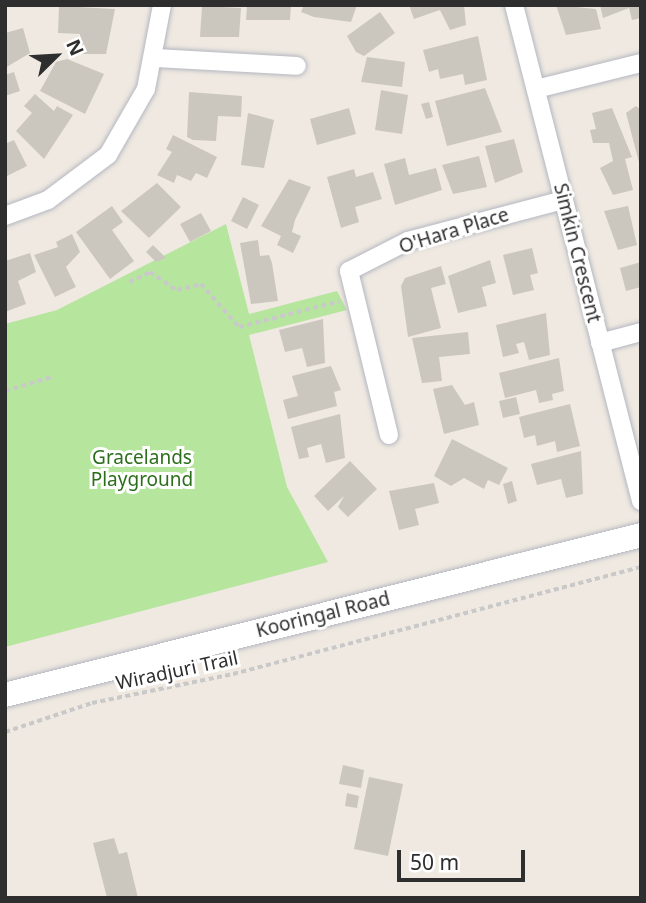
<!DOCTYPE html>
<style>
body{margin:0}
#map{position:relative;width:646px;height:903px;overflow:hidden;background:#efe9e1;font-family:"Noto Sans",sans-serif}
div>[style]{position:absolute}
[style*='--x']{left:calc(var(--x)*1px);top:calc(var(--y)*1px);width:calc(var(--w)*1px);rotate:calc(var(--a)*1deg)}
.green>*{inset:0;background:#b6e59e}
.building>*{inset:0;background:#cbc7bf}
.path>*{height:3.5px;margin-top:-1.75px;transform-origin:0;background:repeating-linear-gradient(90deg,#c9c9c9 0 5px,transparent 0 8.5px)}
.roads{filter:drop-shadow(0 0 2px #b4b7c1) drop-shadow(0 0 2px #b4b7c1)}
.street>*{height:18px;margin:-9px;padding:0 9px;transform-origin:9px;border-radius:9px;background:#fff}
.secondary>*{height:24px;margin:-12px;padding:0 12px;transform-origin:12px;border-radius:12px;background:#fff}
span{translate:-50% -50%;white-space:nowrap;text-align:center;line-height:1.15;-webkit-text-stroke:6px #fff;paint-order:stroke}
.street-label{font-size:19px;color:#2e2e2e}
.park-label{font-size:19px;color:#2c6e1b}
.frame{position:absolute;inset:0;border:7px solid #2e2e2e;pointer-events:none}
.north{position:absolute;left:21px;top:21px;width:70px;height:70px;-webkit-text-stroke:5px #fff;paint-order:stroke;rotate:66deg;font-size:19px;font-weight:700;line-height:28px;text-align:center;color:#2e2e2e}
.north::after{content:'';display:block;margin:auto;width:24px;height:32px;background:#2e2e2e;clip-path:polygon(50% 0,100% 100%,50% 72%,0 100%)}
.scale{position:absolute;left:397px;top:850px;width:128px;height:32px;box-sizing:border-box;border:4px solid #2e2e2e;border-top:0;padding-left:9px;font-size:21px;line-height:24px;white-space:nowrap;color:#2e2e2e;-webkit-text-stroke:5px #fff;paint-order:stroke}
</style>
<div id="map">
<div class="green">
<i style="clip-path:polygon(226px 224px,249px 314px,337px 291px,347px 310px,249px 335px,287px 487px,328px 562px,5px 647px,5px 324px,57px 310px)"></i>
</div>
<div class="building">
<i style="clip-path:polygon(247px 5px,291px 5px,290px 20px,246px 20px)"></i>
<i style="clip-path:polygon(304px 5px,357px 5px,351px 22px,314px 17px,301px 12px)"></i>
<i style="clip-path:polygon(409px 5px,464px 5px,466px 25px,450px 30px,440px 10px,414px 19px)"></i>
<i style="clip-path:polygon(556px 5px,596px 9px,601px 29px,566px 35px)"></i>
<i style="clip-path:polygon(600px 5px,641px 5px,641px 18px,632px 20px,629px 8px,603px 18px)"></i>
<i style="clip-path:polygon(59px 6px,115px 9px,106px 54px,79px 54px,80px 34px,58px 33px)"></i>
<i style="clip-path:polygon(202px 6px,241px 8px,239px 37px,200px 37px)"></i>
<i style="clip-path:polygon(380px 12px,395px 33px,364px 56px,356px 52px,347px 36px)"></i>
<i style="clip-path:polygon(23px 28px,30px 53px,5px 68px,5px 33px)"></i>
<i style="clip-path:polygon(478px 36px,487px 80px,465px 85px,463px 74px,440px 79px,438px 69px,429px 72px,423px 50px)"></i>
<i style="clip-path:polygon(367px 57px,405px 62px,402px 87px,361px 82px)"></i>
<i style="clip-path:polygon(67px 59px,104px 74px,85px 114px,40px 91px,56px 62px)"></i>
<i style="clip-path:polygon(14px 72px,20px 91px,5px 96px,5px 75px)"></i>
<i style="clip-path:polygon(485px 88px,502px 132px,447px 146px,435px 101px)"></i>
<i style="clip-path:polygon(381px 90px,408px 95px,402px 134px,375px 130px)"></i>
<i style="clip-path:polygon(189px 92px,242px 96px,241px 117px,218px 116px,216px 141px,193px 140px,187px 137px)"></i>
<i style="clip-path:polygon(35px 94px,54px 111px,57px 106px,73px 115px,44px 159px,16px 131px,32px 113px,24px 106px)"></i>
<i style="clip-path:polygon(429px 102px,433px 117px,426px 119px,421px 104px)"></i>
<i style="clip-path:polygon(636px 106px,641px 110px,640px 166px,626px 113px)"></i>
<i style="clip-path:polygon(349px 108px,356px 134px,317px 145px,310px 119px)"></i>
<i style="clip-path:polygon(612px 108px,632px 157px,625px 159px,633px 190px,613px 195px,600px 168px,613px 161px,609px 143px,593px 143px,590px 130px,596px 129px,592px 113px)"></i>
<i style="clip-path:polygon(248px 113px,274px 120px,264px 168px,241px 165px)"></i>
<i style="clip-path:polygon(173px 135px,217px 157px,207px 178px,196px 173px,191px 181px,177px 175px,174px 183px,157px 175px,172px 152px,166px 149px)"></i>
<i style="clip-path:polygon(514px 139px,523px 172px,495px 183px,485px 146px)"></i>
<i style="clip-path:polygon(14px 140px,27px 166px,5px 177px,5px 144px)"></i>
<i style="clip-path:polygon(479px 156px,487px 187px,453px 194px,442px 165px)"></i>
<i style="clip-path:polygon(405px 158px,409px 175px,436px 168px,442px 190px,395px 205px,384px 164px)"></i>
<i style="clip-path:polygon(354px 169px,356px 177px,373px 172px,382px 199px,355px 207px,359px 222px,341px 228px,327px 177px)"></i>
<i style="clip-path:polygon(289px 179px,311px 187px,295px 220px,292px 232px,301px 236px,293px 253px,277px 245px,281px 236px,261px 226px)"></i>
<i style="clip-path:polygon(157px 183px,181px 207px,149px 238px,121px 211px)"></i>
<i style="clip-path:polygon(243px 197px,259px 205px,247px 229px,231px 221px)"></i>
<i style="clip-path:polygon(112px 206px,123px 222px,112px 230px,134px 261px,110px 279px,76px 232px)"></i>
<i style="clip-path:polygon(628px 206px,637px 245px,618px 250px,604px 211px)"></i>
<i style="clip-path:polygon(201px 213px,211px 231px,190px 242px,180px 224px)"></i>
<i style="clip-path:polygon(72px 234px,80px 252px,66px 267px,76px 287px,55px 297px,34px 255px,58px 247px,56px 242px)"></i>
<i style="clip-path:polygon(258px 240px,260px 256px,269px 255px,272px 263px,278px 301px,251px 304px,240px 243px)"></i>
<i style="clip-path:polygon(153px 245px,166px 258px,156px 262px,146px 252px)"></i>
<i style="clip-path:polygon(532px 248px,538px 273px,530px 275px,534px 290px,513px 295px,503px 255px)"></i>
<i style="clip-path:polygon(30px 253px,36px 272px,18px 281px,26px 304px,5px 312px,5px 261px)"></i>
<i style="clip-path:polygon(490px 260px,496px 283px,482px 287px,487px 306px,458px 313px,448px 276px)"></i>
<i style="clip-path:polygon(641px 262px,641px 287px,626px 291px,620px 268px)"></i>
<i style="clip-path:polygon(441px 266px,446px 284px,431px 288px,441px 328px,408px 337px,401px 286px,405px 278px)"></i>
<i style="clip-path:polygon(546px 313px,550px 355px,529px 360px,524px 342px,516px 344px,519px 353px,503px 357px,496px 325px)"></i>
<i style="clip-path:polygon(323px 319px,325px 363px,307px 367px,302px 348px,285px 352px,279px 330px)"></i>
<i style="clip-path:polygon(468px 332px,470px 354px,439px 357px,442px 381px,422px 383px,412px 338px)"></i>
<i style="clip-path:polygon(559px 358px,564px 391px,552px 394px,553px 400px,539px 403px,536px 390px,505px 398px,499px 373px)"></i>
<i style="clip-path:polygon(331px 366px,341px 390px,334px 392px,337px 406px,288px 419px,283px 400px,298px 396px,292px 376px)"></i>
<i style="clip-path:polygon(452px 385px,465px 405px,474px 402px,479px 425px,444px 434px,433px 389px)"></i>
<i style="clip-path:polygon(516px 397px,520px 414px,503px 418px,499px 401px)"></i>
<i style="clip-path:polygon(570px 404px,580px 446px,557px 452px,555px 441px,537px 446px,535px 435px,524px 438px,519px 417px)"></i>
<i style="clip-path:polygon(340px 414px,345px 458px,326px 463px,321px 444px,307px 448px,309px 457px,299px 459px,291px 427px)"></i>
<i style="clip-path:polygon(452px 439px,508px 468px,499px 485px,488px 480px,484px 489px,464px 478px,451px 486px,434px 476px)"></i>
<i style="clip-path:polygon(581px 451px,583px 494px,566px 498px,561px 479px,537px 485px,531px 464px)"></i>
<i style="clip-path:polygon(350px 461px,377px 489px,348px 517px,338px 507px,344px 496px,328px 511px,314px 496px)"></i>
<i style="clip-path:polygon(512px 481px,517px 501px,508px 504px,503px 484px)"></i>
<i style="clip-path:polygon(434px 483px,439px 503px,415px 509px,419px 525px,399px 530px,389px 491px)"></i>
<i style="clip-path:polygon(343px 765px,364px 770px,361px 788px,339px 784px)"></i>
<i style="clip-path:polygon(369px 777px,403px 784px,388px 856px,354px 849px)"></i>
<i style="clip-path:polygon(347px 793px,359px 796px,357px 808px,345px 806px)"></i>
<i style="clip-path:polygon(114px 838px,119px 854px,127px 852px,138px 898px,107px 898px,93px 843px)"></i>
</div>
<div class="path">
<i style="--x:129;--y:282;--w:23;--a:-25"></i>
<i style="--x:150;--y:272;--w:32;--a:34"></i>
<i style="--x:177;--y:290;--w:25;--a:-14"></i>
<i style="--x:201;--y:284;--w:57;--a:48.5"></i>
<i style="--x:239;--y:327;--w:104;--a:-14.4"></i>
<i style="--x:5;--y:391;--w:51;--a:-17"></i>
<i style="--x:5;--y:732;--w:92;--a:-18.4"></i>
<i style="--x:92;--y:703;--w:144;--a:-11.6"></i>
<i style="--x:233;--y:674;--w:422;--a:-14.7"></i>
</div>
<div class="roads">
<div class="street">
<i style="--x:514;--y:5;--w:512;--a:75.64"></i>
<i style="--x:156;--y:58;--w:141;--a:3.2"></i>
<i style="--x:536;--y:89;--w:108;--a:-13.9"></i>
<i style="--x:5;--y:216;--w:46;--a:-20.4"></i>
<i style="--x:48;--y:200;--w:75;--a:-36.9"></i>
<i style="--x:108;--y:155;--w:76;--a:-60.1"></i>
<i style="--x:146;--y:89;--w:86;--a:-79.2"></i>
<i style="--x:600;--y:343;--w:42;--a:-15"></i>
<i style="--x:389;--y:435;--w:169;--a:-103.7"></i>
<i style="--x:349;--y:271;--w:66;--a:-27"></i>
<i style="--x:408;--y:241;--w:160;--a:-14.8"></i>
</div>
<div class="secondary">
<i style="--x:5;--y:695;--w:656;--a:-14.12"></i>
</div>
</div>
<div class="street-label">
<span style="left:454px;top:231px;rotate:-17deg">O'Hara Place</span>
<span style="left:577px;top:253px;rotate:76deg">Simkin Crescent</span>
<span style="left:323px;top:615px;rotate:-14deg">Kooringal Road</span>
<span style="left:177px;top:671px;rotate:-12deg">Wiradjuri Trail</span>
</div>
<div class="park-label">
<span style="left:142px;top:469px">Gracelands<br>Playground</span>
</div>
<div class="frame"></div>
<div class="north">N</div>
<div class="scale">50 m</div>
</div>
